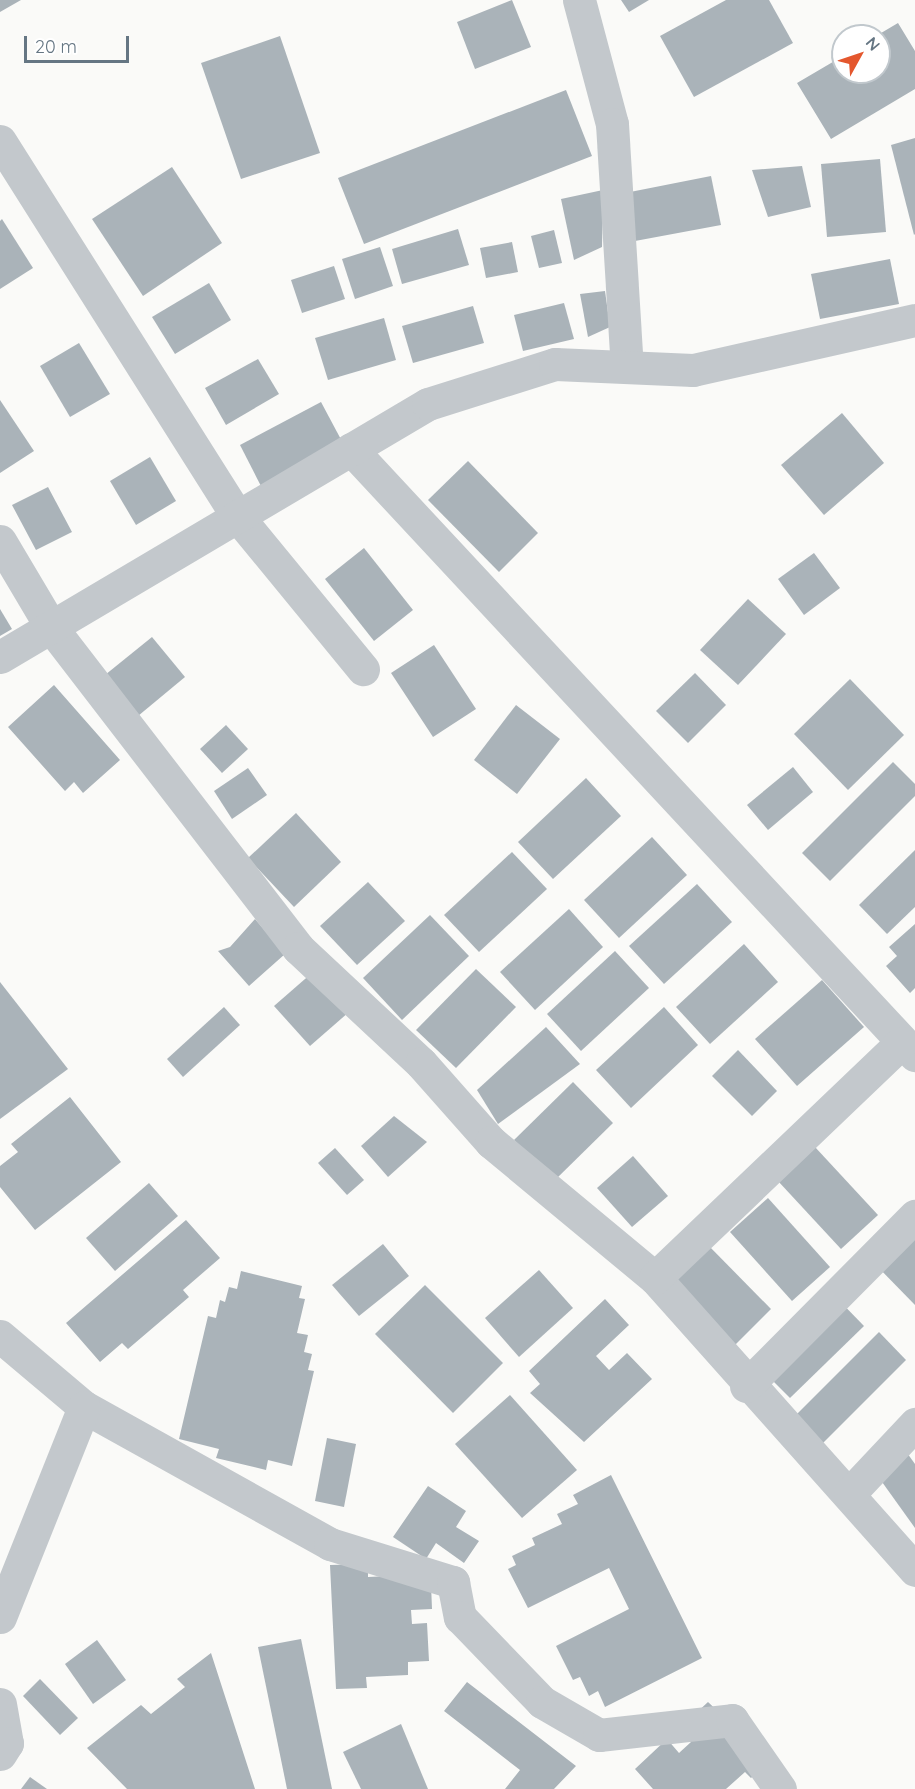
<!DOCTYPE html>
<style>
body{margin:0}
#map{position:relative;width:915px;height:1789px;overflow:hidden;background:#fafaf8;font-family:Quicksand,sans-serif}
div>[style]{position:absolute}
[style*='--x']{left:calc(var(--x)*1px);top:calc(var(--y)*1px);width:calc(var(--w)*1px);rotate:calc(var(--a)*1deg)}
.building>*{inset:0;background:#aab3b9}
.minor>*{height:33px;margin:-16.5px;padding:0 16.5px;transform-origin:16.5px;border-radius:16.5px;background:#c3c8cc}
span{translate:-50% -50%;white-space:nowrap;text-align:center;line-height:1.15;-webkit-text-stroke:6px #fff;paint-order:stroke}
.north{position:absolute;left:831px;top:24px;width:60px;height:60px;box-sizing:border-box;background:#fff;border:2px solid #c1c8cd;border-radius:50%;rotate:50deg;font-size:16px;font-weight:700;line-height:24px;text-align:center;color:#657683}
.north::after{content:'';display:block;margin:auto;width:21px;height:27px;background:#e4572e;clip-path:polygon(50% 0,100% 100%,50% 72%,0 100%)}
.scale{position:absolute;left:24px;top:36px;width:105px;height:27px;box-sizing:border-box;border:3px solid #657683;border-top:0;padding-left:8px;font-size:18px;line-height:21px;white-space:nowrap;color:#657683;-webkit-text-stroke:4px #fff;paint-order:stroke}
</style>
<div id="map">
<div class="building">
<i style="clip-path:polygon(0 0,21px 0,0 12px)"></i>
<i style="clip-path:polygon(512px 0,531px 47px,475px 69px,457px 22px)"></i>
<i style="clip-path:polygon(621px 0,649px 0,629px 12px)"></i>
<i style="clip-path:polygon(726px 0,769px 0,793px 43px,694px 97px,660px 36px)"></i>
<i style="clip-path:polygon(898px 23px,915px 51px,915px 89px,831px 139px,797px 83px,843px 56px,843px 72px,879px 72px,876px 36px)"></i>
<i style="clip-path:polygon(280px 36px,320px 153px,241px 179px,201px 63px)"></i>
<i style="clip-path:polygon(566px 90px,592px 156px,364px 244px,338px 178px)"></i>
<i style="clip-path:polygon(915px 138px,915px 234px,914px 235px,891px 145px)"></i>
<i style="clip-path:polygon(880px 159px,886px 232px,827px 237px,821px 164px)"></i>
<i style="clip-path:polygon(802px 166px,811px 207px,768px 217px,752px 170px)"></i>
<i style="clip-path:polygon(172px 167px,222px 243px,143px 296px,92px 219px)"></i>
<i style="clip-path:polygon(711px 176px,721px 225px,635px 241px,625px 193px)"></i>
<i style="clip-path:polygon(603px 190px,602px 247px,574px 260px,561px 199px)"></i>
<i style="clip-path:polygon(2px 219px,33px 268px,0 289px,0 221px)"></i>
<i style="clip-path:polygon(458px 229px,469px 265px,402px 284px,392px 249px)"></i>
<i style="clip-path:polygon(554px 230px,562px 263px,539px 268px,531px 236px)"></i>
<i style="clip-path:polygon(512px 242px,518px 272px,486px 278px,480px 248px)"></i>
<i style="clip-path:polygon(380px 247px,393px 286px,355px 299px,342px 259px)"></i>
<i style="clip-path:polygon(890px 259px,899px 304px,820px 319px,811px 274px)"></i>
<i style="clip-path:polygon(334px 266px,345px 299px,302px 313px,291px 280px)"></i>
<i style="clip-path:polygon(209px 283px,231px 320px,175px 354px,152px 317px)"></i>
<i style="clip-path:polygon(605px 291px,610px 327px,588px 337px,580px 294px)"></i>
<i style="clip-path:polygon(564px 303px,574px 339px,523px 351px,514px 315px)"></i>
<i style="clip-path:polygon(473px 306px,484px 343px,413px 363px,402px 326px)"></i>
<i style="clip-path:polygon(384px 318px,396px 360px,328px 380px,315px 338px)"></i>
<i style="clip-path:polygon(79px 343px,110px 394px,70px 417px,40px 366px)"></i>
<i style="clip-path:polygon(258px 359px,279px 394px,226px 425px,205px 388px)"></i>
<i style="clip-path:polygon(0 400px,34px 451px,0 473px)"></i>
<i style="clip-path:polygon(321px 402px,345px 447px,263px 490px,240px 445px)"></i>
<i style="clip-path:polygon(842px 413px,884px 463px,824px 515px,781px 465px)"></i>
<i style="clip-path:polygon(150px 457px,176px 501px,136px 525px,110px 481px)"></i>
<i style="clip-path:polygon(468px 461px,538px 533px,499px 572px,428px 500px)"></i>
<i style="clip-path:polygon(48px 487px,72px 532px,36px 550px,12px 505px)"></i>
<i style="clip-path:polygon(364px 548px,413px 610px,374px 641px,325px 579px)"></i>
<i style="clip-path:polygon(814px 553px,840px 588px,804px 615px,778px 579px)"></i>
<i style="clip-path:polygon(748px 599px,786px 634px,738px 685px,700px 650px)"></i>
<i style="clip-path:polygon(0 609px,12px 629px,0 636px)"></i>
<i style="clip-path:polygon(152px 637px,185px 677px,138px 716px,105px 675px)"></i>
<i style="clip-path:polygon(434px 645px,476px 709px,433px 737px,391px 673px)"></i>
<i style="clip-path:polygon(695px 673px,726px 705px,688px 743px,656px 711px)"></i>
<i style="clip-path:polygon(850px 679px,904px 735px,848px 790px,794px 734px)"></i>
<i style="clip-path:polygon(54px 685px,120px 760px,83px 793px,74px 782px,65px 791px,8px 727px)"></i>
<i style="clip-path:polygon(516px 705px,560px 739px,517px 794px,474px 760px)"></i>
<i style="clip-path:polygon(226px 725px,248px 749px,222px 773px,200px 749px)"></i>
<i style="clip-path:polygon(893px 762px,915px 784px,915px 796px,830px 881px,802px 853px)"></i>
<i style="clip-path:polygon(793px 767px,813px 792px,768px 830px,747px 805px)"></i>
<i style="clip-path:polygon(248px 768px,267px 795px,232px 819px,214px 791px)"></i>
<i style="clip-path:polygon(586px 778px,621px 816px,553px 879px,518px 842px)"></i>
<i style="clip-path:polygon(296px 813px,341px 862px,294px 907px,248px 858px)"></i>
<i style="clip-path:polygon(652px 837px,687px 875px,619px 938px,584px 900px)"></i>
<i style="clip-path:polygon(915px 850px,915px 907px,887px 934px,859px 905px)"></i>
<i style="clip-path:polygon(512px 852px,547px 889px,479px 952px,444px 915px)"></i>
<i style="clip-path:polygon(368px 882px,405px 921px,357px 965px,320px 926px)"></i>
<i style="clip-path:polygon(697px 884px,732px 922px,664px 984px,629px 946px)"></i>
<i style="clip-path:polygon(569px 909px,603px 947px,535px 1010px,500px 972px)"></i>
<i style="clip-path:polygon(430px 915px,469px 956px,402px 1020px,363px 978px)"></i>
<i style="clip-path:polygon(255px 919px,285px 954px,249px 986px,218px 951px,230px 947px)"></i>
<i style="clip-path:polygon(915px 924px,915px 988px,910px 993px,886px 966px,897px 956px,889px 947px)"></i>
<i style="clip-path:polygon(744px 944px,778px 982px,710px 1044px,676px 1007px)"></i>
<i style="clip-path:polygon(615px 951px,649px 988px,581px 1051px,547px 1014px)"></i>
<i style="clip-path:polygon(476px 969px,516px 1007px,456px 1068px,416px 1030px)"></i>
<i style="clip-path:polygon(313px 972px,349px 1012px,310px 1046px,274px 1006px)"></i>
<i style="clip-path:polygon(822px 980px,864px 1027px,797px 1086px,755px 1039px)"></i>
<i style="clip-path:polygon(0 982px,68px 1069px,0 1119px)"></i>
<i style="clip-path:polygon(224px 1007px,240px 1025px,183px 1077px,167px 1059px)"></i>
<i style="clip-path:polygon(664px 1007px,698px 1045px,631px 1108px,596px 1070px)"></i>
<i style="clip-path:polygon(546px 1027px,580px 1064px,498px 1124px,477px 1090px)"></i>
<i style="clip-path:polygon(738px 1050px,777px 1091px,752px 1116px,712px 1076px)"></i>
<i style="clip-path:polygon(573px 1082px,613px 1123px,554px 1181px,514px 1140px)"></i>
<i style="clip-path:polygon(70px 1097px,121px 1162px,35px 1230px,0 1187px,0 1166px,18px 1152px,11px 1144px)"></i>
<i style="clip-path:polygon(394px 1116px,427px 1142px,388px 1177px,361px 1146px)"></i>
<i style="clip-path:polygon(815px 1147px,878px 1215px,841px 1249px,778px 1181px)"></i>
<i style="clip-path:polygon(335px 1148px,364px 1180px,347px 1195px,318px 1163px)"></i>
<i style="clip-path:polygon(633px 1156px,668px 1196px,632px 1227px,597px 1188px)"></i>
<i style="clip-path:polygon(149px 1183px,178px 1216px,115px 1271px,86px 1238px)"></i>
<i style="clip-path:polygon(768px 1198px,830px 1267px,792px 1301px,730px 1232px)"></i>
<i style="clip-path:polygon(186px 1220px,220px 1258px,183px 1290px,189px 1297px,128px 1349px,122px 1343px,100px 1362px,66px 1323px)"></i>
<i style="clip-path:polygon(915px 1222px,915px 1305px,873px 1262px)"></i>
<i style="clip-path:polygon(706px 1243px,771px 1309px,735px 1345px,670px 1279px)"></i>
<i style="clip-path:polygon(383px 1244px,409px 1276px,359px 1316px,332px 1285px)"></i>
<i style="clip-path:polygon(539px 1270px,573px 1308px,519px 1357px,485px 1318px)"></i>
<i style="clip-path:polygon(241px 1271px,302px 1286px,299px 1298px,305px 1299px,297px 1333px,308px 1335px,304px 1352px,312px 1354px,308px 1370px,314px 1371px,292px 1466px,268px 1460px,266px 1470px,216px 1458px,219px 1449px,179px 1439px,208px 1316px,216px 1318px,220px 1300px,225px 1302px,229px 1287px,237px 1289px)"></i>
<i style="clip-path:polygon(425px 1285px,503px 1363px,453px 1413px,375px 1334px)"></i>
<i style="clip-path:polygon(829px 1290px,864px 1326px,790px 1398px,755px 1363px)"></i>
<i style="clip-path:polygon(605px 1299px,629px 1325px,596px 1356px,609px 1370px,627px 1353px,652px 1379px,584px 1442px,530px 1393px,540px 1384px,529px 1371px)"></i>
<i style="clip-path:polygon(879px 1332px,906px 1360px,822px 1444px,794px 1417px)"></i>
<i style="clip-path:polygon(510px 1395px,577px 1470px,522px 1518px,455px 1444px)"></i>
<i style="clip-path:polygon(327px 1438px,356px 1444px,344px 1507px,315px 1501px)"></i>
<i style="clip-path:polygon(897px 1439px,915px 1464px,915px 1528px,867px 1461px)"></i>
<i style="clip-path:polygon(611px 1475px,702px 1658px,605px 1707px,598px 1691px,589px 1696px,580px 1677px,573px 1680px,556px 1646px,629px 1609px,609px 1568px,528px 1608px,508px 1569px,516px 1565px,512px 1556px,535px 1545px,532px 1538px,562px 1524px,557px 1514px,578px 1504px,573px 1495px)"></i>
<i style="clip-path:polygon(428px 1486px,466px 1511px,456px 1527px,479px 1541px,464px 1563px,436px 1543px,426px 1559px,393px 1537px)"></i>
<i style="clip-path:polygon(368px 1564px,368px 1577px,409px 1575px,431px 1584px,432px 1609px,411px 1610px,412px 1624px,427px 1623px,429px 1661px,408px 1662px,408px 1675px,366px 1677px,367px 1688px,336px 1689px,330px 1565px)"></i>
<i style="clip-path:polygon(301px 1639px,332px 1789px,287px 1789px,258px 1647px)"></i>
<i style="clip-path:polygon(97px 1640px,126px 1680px,93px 1704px,65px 1664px)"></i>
<i style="clip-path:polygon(211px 1653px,255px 1789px,127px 1789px,87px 1748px,141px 1705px,151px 1714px,185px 1687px,177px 1679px)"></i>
<i style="clip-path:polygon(40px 1679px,78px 1718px,60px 1735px,23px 1696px)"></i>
<i style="clip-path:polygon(467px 1682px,576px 1766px,554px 1789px,505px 1789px,520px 1770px,444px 1711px)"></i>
<i style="clip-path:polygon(708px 1702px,770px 1760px,751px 1778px,745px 1772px,726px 1789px,653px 1789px,635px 1769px,667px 1739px,679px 1753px,691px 1742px,679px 1729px)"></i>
<i style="clip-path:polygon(401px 1724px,428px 1789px,361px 1789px,343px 1752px)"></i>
<i style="clip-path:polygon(30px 1777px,47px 1789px,21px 1789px)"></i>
</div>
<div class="minor">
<i style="--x:579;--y:0;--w:128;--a:75.1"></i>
<i style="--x:612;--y:124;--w:243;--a:86.5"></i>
<i style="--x:0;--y:141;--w:445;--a:57.7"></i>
<i style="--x:238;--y:517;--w:197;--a:50.6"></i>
<i style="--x:351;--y:449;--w:828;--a:47.06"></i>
<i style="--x:0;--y:541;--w:100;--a:59.3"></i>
<i style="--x:51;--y:627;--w:405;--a:52.4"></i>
<i style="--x:298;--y:948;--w:168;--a:43.1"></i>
<i style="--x:421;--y:1063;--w:106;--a:48.5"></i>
<i style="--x:491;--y:1142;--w:213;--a:39.7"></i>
<i style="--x:655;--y:1278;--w:391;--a:48.3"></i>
<i style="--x:0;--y:657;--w:497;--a:-30.6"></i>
<i style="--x:428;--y:404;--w:133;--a:-17.5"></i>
<i style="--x:555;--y:364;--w:138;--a:2.5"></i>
<i style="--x:693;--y:370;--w:228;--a:-12.7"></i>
<i style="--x:655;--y:1278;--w:340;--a:-43.7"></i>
<i style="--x:0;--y:1336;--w:110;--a:40.2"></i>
<i style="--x:84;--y:1407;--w:282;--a:29.1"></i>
<i style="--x:330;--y:1544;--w:129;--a:17.2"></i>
<i style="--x:453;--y:1582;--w:36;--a:79"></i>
<i style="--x:460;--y:1617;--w:118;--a:46"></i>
<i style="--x:542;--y:1702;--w:66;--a:30.1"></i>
<i style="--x:599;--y:1735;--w:134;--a:-6.4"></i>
<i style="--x:732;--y:1720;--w:84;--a:55.2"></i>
<i style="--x:746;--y:1386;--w:240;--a:-45.2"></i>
<i style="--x:850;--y:1493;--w:95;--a:-46.7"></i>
<i style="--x:0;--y:1617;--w:226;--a:-68.2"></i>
<i style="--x:0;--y:1704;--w:40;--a:80"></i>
<i style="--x:7;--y:1743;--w:13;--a:122"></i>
</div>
<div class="north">N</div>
<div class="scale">20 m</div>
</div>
